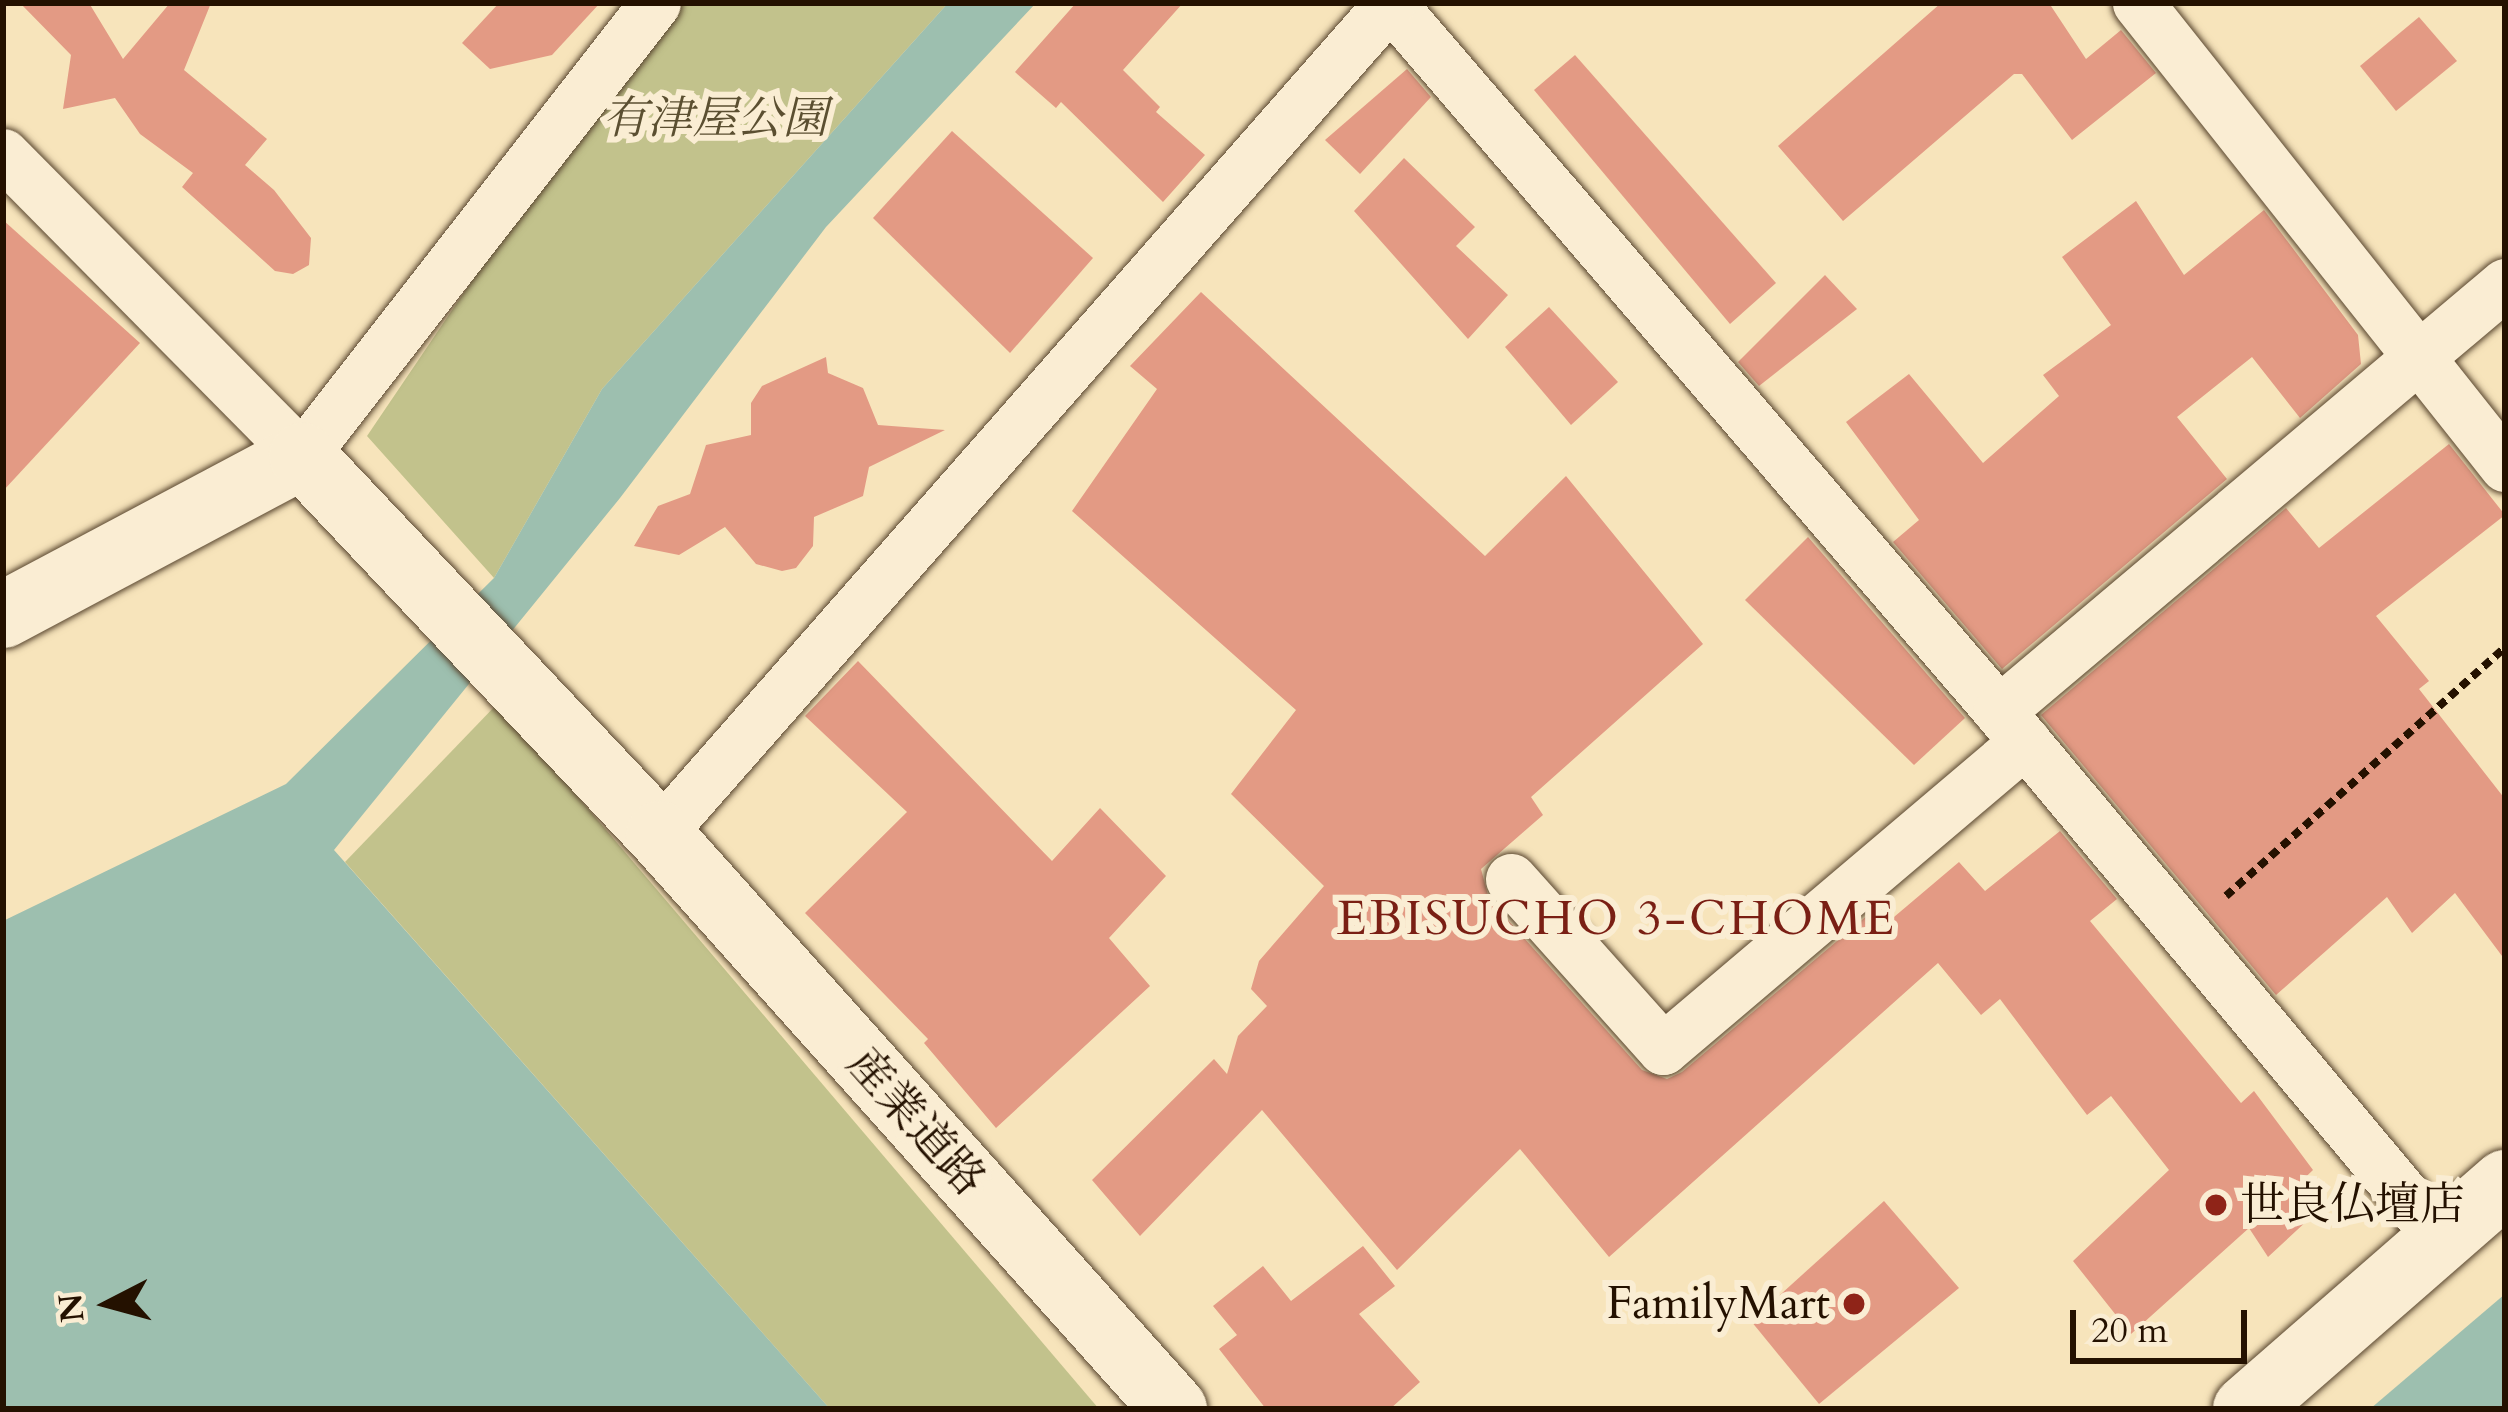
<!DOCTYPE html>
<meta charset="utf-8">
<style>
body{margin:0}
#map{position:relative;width:2508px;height:1412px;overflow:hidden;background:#f7e4bb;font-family:Cardo,"Noto Serif JP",serif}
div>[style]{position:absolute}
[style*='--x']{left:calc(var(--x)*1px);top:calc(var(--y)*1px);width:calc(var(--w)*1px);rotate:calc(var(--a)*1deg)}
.green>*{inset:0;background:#c2c28c}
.water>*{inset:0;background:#9dbfaf}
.building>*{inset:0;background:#e39a84}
.path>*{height:8px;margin-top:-4px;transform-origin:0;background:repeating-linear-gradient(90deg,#241100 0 9px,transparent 0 15px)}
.roads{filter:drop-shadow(0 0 3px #59462f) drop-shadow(0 0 3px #59462f)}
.minor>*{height:51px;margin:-25.5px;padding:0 25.5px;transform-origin:25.5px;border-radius:25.5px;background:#faedd3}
.tertiary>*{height:66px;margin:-33px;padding:0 33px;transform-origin:33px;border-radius:33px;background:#faedd3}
.dots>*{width:33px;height:33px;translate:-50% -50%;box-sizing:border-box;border:6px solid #faedd3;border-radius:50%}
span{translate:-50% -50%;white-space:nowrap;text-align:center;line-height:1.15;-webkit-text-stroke:12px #faedd3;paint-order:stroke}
.park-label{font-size:45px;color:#5b4f31;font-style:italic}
.street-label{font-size:45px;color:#241100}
.poi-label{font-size:45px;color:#241100}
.left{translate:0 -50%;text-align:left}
.right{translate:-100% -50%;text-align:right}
.neighbourhood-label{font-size:48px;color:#7a1f14;letter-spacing:3px}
.frame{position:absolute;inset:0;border:6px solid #241100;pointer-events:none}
.north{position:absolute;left:48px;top:1244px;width:120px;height:120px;-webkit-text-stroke:9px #faedd3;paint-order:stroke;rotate:264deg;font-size:33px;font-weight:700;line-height:48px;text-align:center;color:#241100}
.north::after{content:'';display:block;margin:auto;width:42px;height:54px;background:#241100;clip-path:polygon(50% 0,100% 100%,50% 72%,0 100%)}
.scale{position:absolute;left:2070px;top:1310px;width:177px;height:54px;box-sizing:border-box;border:6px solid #241100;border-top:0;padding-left:15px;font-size:36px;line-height:42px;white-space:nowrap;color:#241100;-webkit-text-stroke:9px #faedd3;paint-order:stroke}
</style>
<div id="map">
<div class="green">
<i style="clip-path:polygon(681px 3px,948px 3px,602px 389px,494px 578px,367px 436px,538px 183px)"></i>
<i style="clip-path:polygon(498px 703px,1099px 1409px,830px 1409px,345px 862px)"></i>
</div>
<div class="water">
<i style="clip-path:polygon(948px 3px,1036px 3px,826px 227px,620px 498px,334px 850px,830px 1409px,3px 1409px,3px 921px,286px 784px,494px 578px,602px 389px)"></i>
<i style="clip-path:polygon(2505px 1294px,2505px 1409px,2370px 1409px)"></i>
</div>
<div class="building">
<i style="clip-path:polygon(20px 3px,89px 3px,123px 59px,170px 3px,211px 3px,184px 70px,267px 139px,245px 165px,274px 190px,311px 238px,309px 265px,293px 274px,275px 271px,182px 187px,193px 173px,140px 134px,115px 98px,63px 109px,71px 55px)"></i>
<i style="clip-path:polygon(499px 3px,600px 3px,552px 55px,490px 69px,462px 43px)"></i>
<i style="clip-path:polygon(1076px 3px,1183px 3px,1123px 70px,1160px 107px,1156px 112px,1205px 155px,1163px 202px,1061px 102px,1056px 108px,1015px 72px)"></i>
<i style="clip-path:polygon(1941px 3px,2049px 3px,2086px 59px,2121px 30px,2156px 73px,2072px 140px,2022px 74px,2014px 74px,1843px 221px,1778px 146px)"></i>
<i style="clip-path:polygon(2419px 17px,2457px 61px,2396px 111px,2360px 66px)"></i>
<i style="clip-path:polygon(1575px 55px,1776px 283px,1730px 324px,1534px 90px)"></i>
<i style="clip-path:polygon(1407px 69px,1431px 97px,1360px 174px,1325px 140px)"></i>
<i style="clip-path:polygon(952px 131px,1093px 258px,1010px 353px,873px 218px)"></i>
<i style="clip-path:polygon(1404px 158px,1475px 227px,1456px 246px,1508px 295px,1468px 339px,1354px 211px)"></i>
<i style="clip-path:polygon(2136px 201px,2184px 275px,2264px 210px,2358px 335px,2361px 364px,2300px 418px,2252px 357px,2177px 417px,2227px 479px,2002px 669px,1893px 542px,1919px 520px,1846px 422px,1909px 374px,1983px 463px,2059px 396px,2043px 375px,2111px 325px,2062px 257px)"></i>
<i style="clip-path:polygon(3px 220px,140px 343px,3px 491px)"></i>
<i style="clip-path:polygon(1825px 275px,1857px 309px,1759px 386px,1738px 362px)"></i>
<i style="clip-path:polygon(1201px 292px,1485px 556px,1566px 476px,1703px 644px,1531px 797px,1543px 815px,1481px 869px,1489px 899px,1642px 1070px,1667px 1079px,1682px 1072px,1882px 903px,1894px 917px,1959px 862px,1985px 891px,2060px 831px,2117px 899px,2090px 921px,2241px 1103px,2254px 1091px,2313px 1170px,2289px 1193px,2310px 1218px,2268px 1257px,2249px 1228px,2131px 1334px,2073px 1261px,2169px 1170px,2111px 1096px,2087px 1115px,2000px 999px,1981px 1015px,1938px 963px,1609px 1257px,1520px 1149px,1397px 1270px,1262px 1110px,1140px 1236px,1092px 1180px,1214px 1059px,1227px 1074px,1238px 1036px,1267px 1006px,1251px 989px,1259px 961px,1324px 886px,1231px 794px,1296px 710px,1072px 511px,1157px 389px,1130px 366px)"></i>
<i style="clip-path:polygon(1549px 307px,1618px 382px,1571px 425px,1505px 347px)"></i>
<i style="clip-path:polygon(826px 357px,828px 373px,863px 388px,878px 425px,945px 430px,869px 467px,863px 496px,814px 517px,813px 546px,796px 568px,782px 571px,756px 564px,725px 527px,679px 555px,634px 546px,658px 506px,690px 494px,706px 445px,751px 435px,751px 403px,762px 386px)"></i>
<i style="clip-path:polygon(2449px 444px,2505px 515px,2376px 616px,2429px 681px,2419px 689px,2505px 799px,2505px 960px,2455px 893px,2412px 933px,2387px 897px,2276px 995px,2041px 715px,2286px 508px,2319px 548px)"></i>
<i style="clip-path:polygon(1808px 537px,1965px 718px,1914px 765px,1745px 600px)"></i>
<i style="clip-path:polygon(858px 661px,1052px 861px,1100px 808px,1166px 876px,1109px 938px,1150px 986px,996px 1128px,924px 1043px,928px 1039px,805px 913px,907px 812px,805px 716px)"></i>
<i style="clip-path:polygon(1884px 1201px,1959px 1288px,1819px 1404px,1751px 1321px)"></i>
<i style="clip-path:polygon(1363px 1246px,1395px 1286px,1359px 1314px,1420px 1382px,1390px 1409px,1266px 1409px,1219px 1349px,1237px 1335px,1213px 1306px,1263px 1266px,1291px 1301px)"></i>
</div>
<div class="path">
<i style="--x:2226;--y:896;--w:374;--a:-41.7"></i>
</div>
<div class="roads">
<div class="minor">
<i style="--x:1390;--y:3;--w:934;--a:49.3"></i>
<i style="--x:1999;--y:711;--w:689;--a:50.07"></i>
<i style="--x:2138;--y:3;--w:591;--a:51.6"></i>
<i style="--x:3;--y:154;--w:425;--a:45.3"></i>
<i style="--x:302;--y:456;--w:574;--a:-52.07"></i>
<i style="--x:1999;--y:711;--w:662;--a:-40.16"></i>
<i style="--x:659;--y:834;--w:1107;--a:-48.66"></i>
<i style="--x:1511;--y:879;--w:228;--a:48.2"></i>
<i style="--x:1663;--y:1049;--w:475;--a:-40.3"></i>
</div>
<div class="tertiary">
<i style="--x:3;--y:615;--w:339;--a:-28"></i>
<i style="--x:302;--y:456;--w:520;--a:46.64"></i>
<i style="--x:659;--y:834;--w:772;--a:48.15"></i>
<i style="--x:2246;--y:1409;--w:344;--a:-41.1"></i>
</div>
</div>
<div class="dots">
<i style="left:2216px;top:1205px;background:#8f2418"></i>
<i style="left:1854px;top:1304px;background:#8f2418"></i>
</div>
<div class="park-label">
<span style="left:715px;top:119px">有津屋公園</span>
</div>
<div class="street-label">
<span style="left:916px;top:1122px;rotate:48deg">産業道路</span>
</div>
<div class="poi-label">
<span class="left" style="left:2240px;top:1205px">世良仏壇店</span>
<span class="right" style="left:1830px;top:1304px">FamilyMart</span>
</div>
<div class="neighbourhood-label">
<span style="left:1617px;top:919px">EBISUCHO 3-CHOME</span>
</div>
<div class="frame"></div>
<div class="north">N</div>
<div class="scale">20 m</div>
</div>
